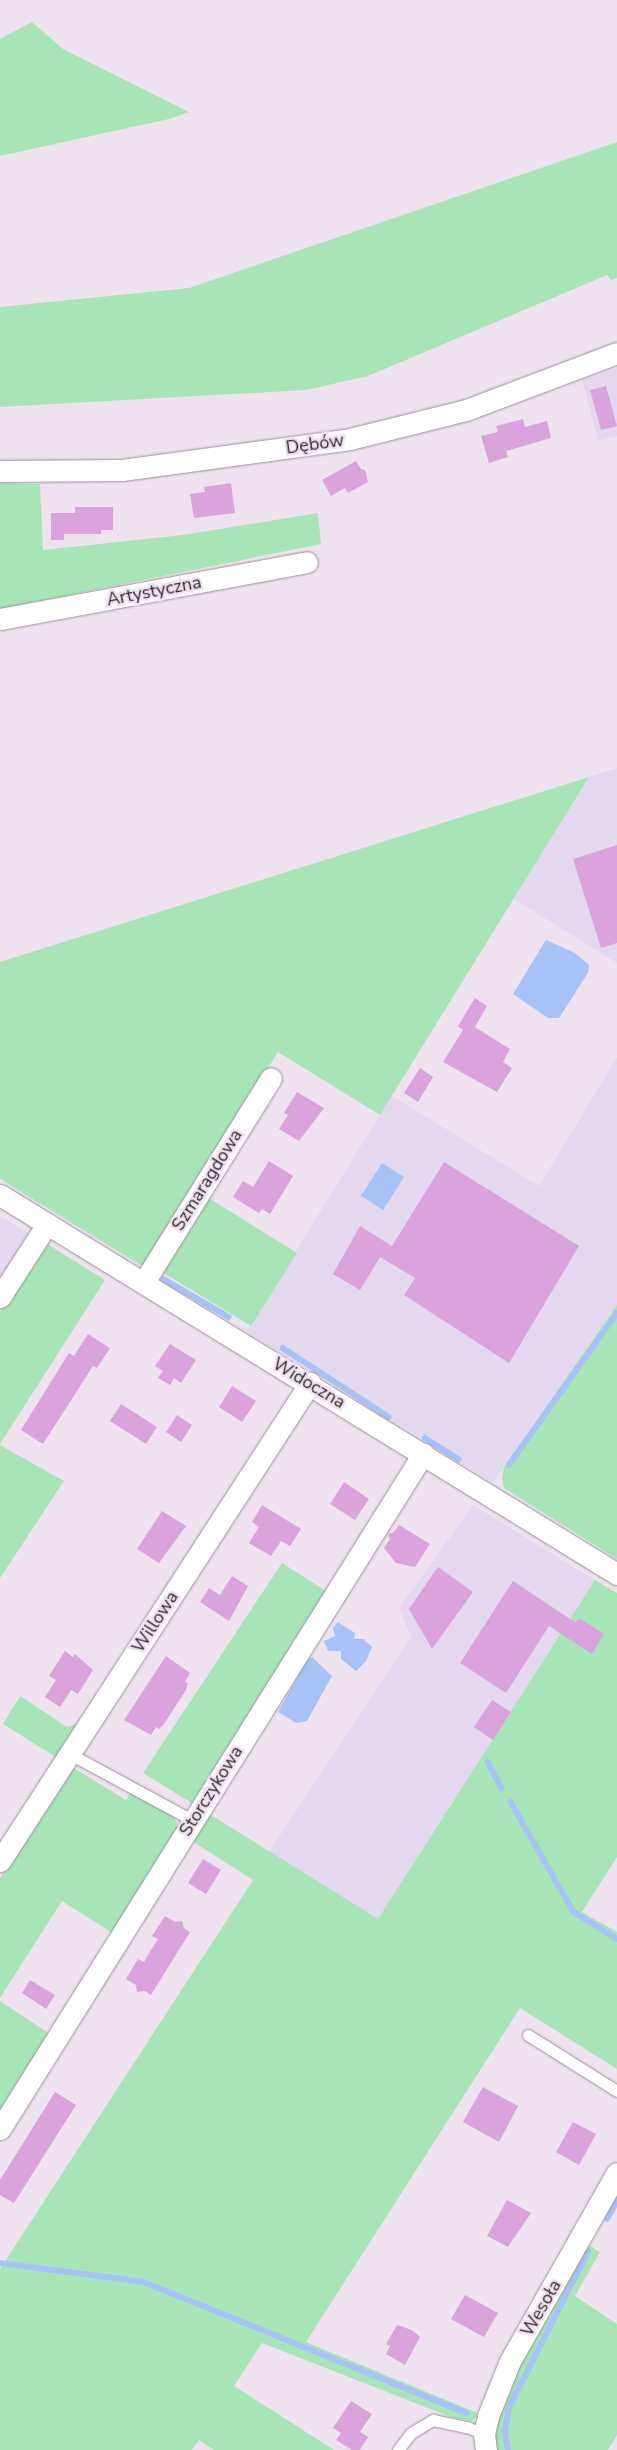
<!DOCTYPE html>
<meta charset="utf-8">
<style>
body{margin:0}
#map{position:relative;width:617px;height:2450px;overflow:hidden;background:#efe2ef;font-family:"Nunito Sans",sans-serif}
div>[style]{position:absolute}
[style*='--x']{left:calc(var(--x)*1px);top:calc(var(--y)*1px);width:calc(var(--w)*1px);rotate:calc(var(--a)*1deg)}
.industrial>*{inset:0;background:#e3d8ed}
.green>*{inset:0;background:#a7e5b7}
.water>*{inset:0;background:#a7c2f6}
.stream>*{height:5.5px;margin:-2.75px;padding:0 2.75px;transform-origin:2.75px;border-radius:2.75px;background:#a7c2f6}
.building>*{inset:0;background:#daa3dc}
.roads{filter:drop-shadow(0 0 1px #9a8f9a) drop-shadow(0 0 1px #9a8f9a)}
.service>*{height:11px;margin:-5.5px;padding:0 5.5px;transform-origin:5.5px;border-radius:5.5px;background:#fff}
.minor>*{height:21px;margin:-10.5px;padding:0 10.5px;transform-origin:10.5px;border-radius:10.5px;background:#fff}
span{translate:-50% -50%;white-space:nowrap;text-align:center;line-height:1.15;-webkit-text-stroke:5px #efe2ef;paint-order:stroke}
.street-label{font-size:18px;color:#2f2a2f}
</style>
<div id="map">
<div class="industrial">
<i style="clip-path:polygon(617px 368px,617px 436px,598px 441px,582px 380px)"></i>
<i style="clip-path:polygon(617px 768px,617px 963px,514px 899px,589px 777px)"></i>
<i style="clip-path:polygon(617px 1057px,617px 1305px,493px 1482px,246px 1331px,392px 1096px,539px 1186px)"></i>
<i style="clip-path:polygon(0 1216px,29px 1234px,0 1278px)"></i>
<i style="clip-path:polygon(473px 1505px,595px 1580px,378px 1920px,269px 1852px,411px 1637px,399px 1608px)"></i>
</div>
<div class="green">
<i style="clip-path:polygon(32px 22px,63px 49px,189px 112px,169px 119px,0 156px,0 39px)"></i>
<i style="clip-path:polygon(617px 142px,617px 278px,611px 280px,607px 275px,368px 376px,306px 390px,0 407px,0 307px,189px 288px)"></i>
<i style="clip-path:polygon(0 483px,40px 484px,43px 550px,183px 535px,318px 513px,321px 544px,0 609px)"></i>
<i style="clip-path:polygon(589px 777px,380px 1115px,278px 1052px,144px 1267px,0 1179px,0 962px)"></i>
<i style="clip-path:polygon(207px 1197px,297px 1253px,251px 1326px,160px 1271px)"></i>
<i style="clip-path:polygon(44px 1242px,105px 1280px,0 1444px,0 1311px)"></i>
<i style="clip-path:polygon(617px 1305px,617px 1559px,504px 1488px,502px 1478px,504px 1467px)"></i>
<i style="clip-path:polygon(0 1445px,64px 1481px,0 1578px)"></i>
<i style="clip-path:polygon(282px 1563px,329px 1593px,195px 1805px,143px 1773px)"></i>
<i style="clip-path:polygon(595px 1580px,617px 1593px,617px 1857px,582px 1912px,617px 1932px,617px 2069px,520px 2008px,306px 2342px,480px 2414px,472px 2421px,451px 2417px,262px 2343px,234px 2386px,334px 2450px,214px 2450px,199px 2440px,192px 2450px,0 2450px,0 2269px,253px 1880px,189px 1839px,206px 1812px,378px 1919px)"></i>
<i style="clip-path:polygon(20px 1696px,67px 1727px,81px 1723px,59px 1759px,3px 1724px)"></i>
<i style="clip-path:polygon(72px 1767px,126px 1800px,131px 1792px,173px 1816px,177px 1823px,176px 1835px,114px 1934px,62px 1901px,0 1998px,0 1878px)"></i>
<i style="clip-path:polygon(0 2001px,50px 2034px,0 2114px)"></i>
<i style="clip-path:polygon(587px 2244px,600px 2252px,575px 2296px,617px 2324px,617px 2435px,608px 2450px,493px 2450px,493px 2431px,511px 2381px)"></i>
</div>
<div class="water">
<i style="clip-path:polygon(546px 940px,575px 953px,589px 965px,588px 973px,559px 1018px,548px 1018px,513px 994px)"></i>
<i style="clip-path:polygon(382px 1163px,404px 1177px,383px 1210px,361px 1196px)"></i>
<i style="clip-path:polygon(338px 1622px,355px 1633px,354px 1639px,363px 1639px,372px 1647px,366px 1661px,356px 1671px,341px 1659px,341px 1651px,328px 1651px,324px 1641px,335px 1636px,333px 1628px)"></i>
<i style="clip-path:polygon(312px 1657px,332px 1676px,307px 1721px,296px 1723px,278px 1712px,307px 1660px)"></i>
</div>
<div class="stream">
<i style="--x:164;--y:1279;--w:75;--a:30.3"></i>
<i style="--x:283;--y:1348;--w:126;--a:33.1"></i>
<i style="--x:425;--y:1438;--w:40;--a:32"></i>
<i style="--x:509;--y:1465;--w:186;--a:-54.6"></i>
<i style="--x:488;--y:1762;--w:30;--a:62"></i>
<i style="--x:511;--y:1802;--w:127;--a:60.2"></i>
<i style="--x:574;--y:1912;--w:51;--a:32.1"></i>
<i style="--x:607;--y:2219;--w:21;--a:-61"></i>
<i style="--x:0;--y:2263;--w:145;--a:7.5"></i>
<i style="--x:144;--y:2282;--w:348;--a:22.1"></i>
<i style="--x:508;--y:2450;--w:17;--a:-100"></i>
<i style="--x:505;--y:2433;--w:26;--a:-81"></i>
<i style="--x:509;--y:2407;--w:174;--a:-63"></i>
</div>
<div class="building">
<i style="clip-path:polygon(606px 386px,617px 426px,601px 430px,590px 390px)"></i>
<i style="clip-path:polygon(523px 419px,525px 427px,547px 421px,551px 438px,506px 451px,508px 457px,489px 463px,481px 436px,498px 432px,496px 426px)"></i>
<i style="clip-path:polygon(356px 461px,361px 469px,365px 470px,368px 482px,348px 493px,345px 488px,331px 496px,322px 480px)"></i>
<i style="clip-path:polygon(231px 483px,235px 513px,194px 518px,190px 494px,205px 492px,204px 487px)"></i>
<i style="clip-path:polygon(75px 507px,113px 507px,113px 530px,101px 530px,101px 534px,64px 534px,64px 540px,51px 540px,51px 513px,75px 513px)"></i>
<i style="clip-path:polygon(617px 845px,617px 943px,601px 948px,573px 859px)"></i>
<i style="clip-path:polygon(475px 998px,487px 1006px,475px 1027px,510px 1049px,503px 1062px,512px 1068px,497px 1092px,443px 1062px,463px 1030px,458px 1026px)"></i>
<i style="clip-path:polygon(420px 1068px,433px 1077px,418px 1102px,404px 1093px)"></i>
<i style="clip-path:polygon(297px 1092px,324px 1108px,299px 1141px,279px 1129px,288px 1115px,284px 1113px)"></i>
<i style="clip-path:polygon(269px 1161px,293px 1176px,270px 1214px,262px 1209px,259px 1213px,233px 1197px,243px 1181px,253px 1187px)"></i>
<i style="clip-path:polygon(444px 1162px,579px 1246px,509px 1363px,404px 1295px,415px 1278px,380px 1257px,360px 1290px,333px 1274px,360px 1226px,392px 1246px)"></i>
<i style="clip-path:polygon(88px 1334px,110px 1348px,97px 1368px,93px 1366px,43px 1444px,21px 1430px,69px 1353px,74px 1356px)"></i>
<i style="clip-path:polygon(170px 1344px,196px 1360px,181px 1383px,174px 1378px,170px 1385px,158px 1378px,163px 1371px,155px 1366px)"></i>
<i style="clip-path:polygon(232px 1386px,256px 1401px,242px 1422px,219px 1407px)"></i>
<i style="clip-path:polygon(121px 1404px,157px 1427px,146px 1444px,110px 1421px)"></i>
<i style="clip-path:polygon(177px 1415px,192px 1425px,181px 1442px,166px 1432px)"></i>
<i style="clip-path:polygon(344px 1482px,369px 1499px,355px 1520px,330px 1504px)"></i>
<i style="clip-path:polygon(262px 1505px,301px 1529px,290px 1546px,281px 1541px,271px 1556px,249px 1543px,259px 1527px,252px 1522px)"></i>
<i style="clip-path:polygon(162px 1511px,186px 1526px,159px 1563px,137px 1549px)"></i>
<i style="clip-path:polygon(399px 1525px,430px 1544px,415px 1567px,396px 1563px,384px 1548px,390px 1539px,388px 1534px,393px 1533px)"></i>
<i style="clip-path:polygon(438px 1567px,473px 1592px,432px 1649px,409px 1609px)"></i>
<i style="clip-path:polygon(232px 1576px,248px 1586px,229px 1621px,200px 1602px,209px 1588px,220px 1595px)"></i>
<i style="clip-path:polygon(513px 1581px,576px 1623px,579px 1618px,604px 1634px,592px 1654px,549px 1626px,506px 1693px,460px 1663px)"></i>
<i style="clip-path:polygon(65px 1651px,73px 1657px,75px 1654px,93px 1670px,78px 1694px,71px 1690px,60px 1707px,45px 1697px,56px 1680px,49px 1676px)"></i>
<i style="clip-path:polygon(166px 1656px,190px 1673px,185px 1682px,188px 1683px,186px 1690px,164px 1724px,159px 1729px,156px 1727px,151px 1735px,124px 1720px)"></i>
<i style="clip-path:polygon(492px 1700px,511px 1712px,493px 1740px,474px 1727px)"></i>
<i style="clip-path:polygon(203px 1859px,221px 1870px,206px 1894px,188px 1883px)"></i>
<i style="clip-path:polygon(165px 1916px,175px 1922px,182px 1921px,184px 1928px,190px 1932px,151px 1995px,145px 1991px,137px 1992px,136px 1985px,126px 1979px,138px 1959px,144px 1962px,151px 1950px,158px 1939px,152px 1936px)"></i>
<i style="clip-path:polygon(30px 1980px,55px 1995px,46px 2009px,22px 1993px)"></i>
<i style="clip-path:polygon(483px 2087px,518px 2106px,499px 2142px,463px 2122px)"></i>
<i style="clip-path:polygon(55px 2092px,76px 2105px,14px 2203px,0 2195px,0 2180px)"></i>
<i style="clip-path:polygon(573px 2122px,596px 2134px,579px 2165px,556px 2152px)"></i>
<i style="clip-path:polygon(507px 2200px,531px 2213px,508px 2247px,487px 2236px)"></i>
<i style="clip-path:polygon(465px 2295px,498px 2313px,484px 2337px,451px 2319px)"></i>
<i style="clip-path:polygon(397px 2325px,412px 2330px,420px 2337px,405px 2365px,386px 2354px,390px 2346px,386px 2344px)"></i>
<i style="clip-path:polygon(351px 2401px,372px 2414px,360px 2432px,368px 2437px,360px 2450px,352px 2450px,336px 2440px,341px 2433px,333px 2428px)"></i>
</div>
<div class="roads">
<div class="service">
<i style="--x:70;--y:1754;--w:139;--a:28.4"></i>
<i style="--x:528;--y:2035;--w:105;--a:32.2"></i>
<i style="--x:398;--y:2450;--w:21;--a:-53"></i>
<i style="--x:411;--y:2433;--w:26;--a:-31"></i>
<i style="--x:433;--y:2420;--w:35;--a:12"></i>
<i style="--x:467;--y:2427;--w:18;--a:22"></i>
</div>
<div class="minor">
<i style="--x:0;--y:471;--w:122;--a:-0.5"></i>
<i style="--x:122;--y:470;--w:230;--a:-7.7"></i>
<i style="--x:350;--y:439;--w:120;--a:-14"></i>
<i style="--x:466;--y:410;--w:161;--a:-20.7"></i>
<i style="--x:0;--y:619;--w:312;--a:-10.5"></i>
<i style="--x:0;--y:1195;--w:724;--a:31.56"></i>
<i style="--x:144;--y:1282;--w:240;--a:-58.1"></i>
<i style="--x:0;--y:1297;--w:87;--a:-57.2"></i>
<i style="--x:0;--y:1861;--w:570;--a:-57.04"></i>
<i style="--x:0;--y:2129;--w:797;--a:-57.93"></i>
<i style="--x:486;--y:2450;--w:16;--a:-97"></i>
<i style="--x:484;--y:2434;--w:18;--a:-77"></i>
<i style="--x:488;--y:2416;--w:59;--a:-68.2"></i>
<i style="--x:510;--y:2361;--w:216;--a:-60.4"></i>
</div>
</div>
<div class="street-label">
<span style="left:315px;top:444px;rotate:-8deg">Dębów</span>
<span style="left:154px;top:591px;rotate:-11deg">Artystyczna</span>
<span style="left:207px;top:1180px;rotate:-58deg">Szmaragdowa</span>
<span style="left:309px;top:1383px;rotate:31deg">Widoczna</span>
<span style="left:155px;top:1622px;rotate:-57deg">Willowa</span>
<span style="left:211px;top:1791px;rotate:-58deg">Storczykowa</span>
<span style="left:541px;top:2308px;rotate:-60deg">Wesoła</span>
</div>
</div>
